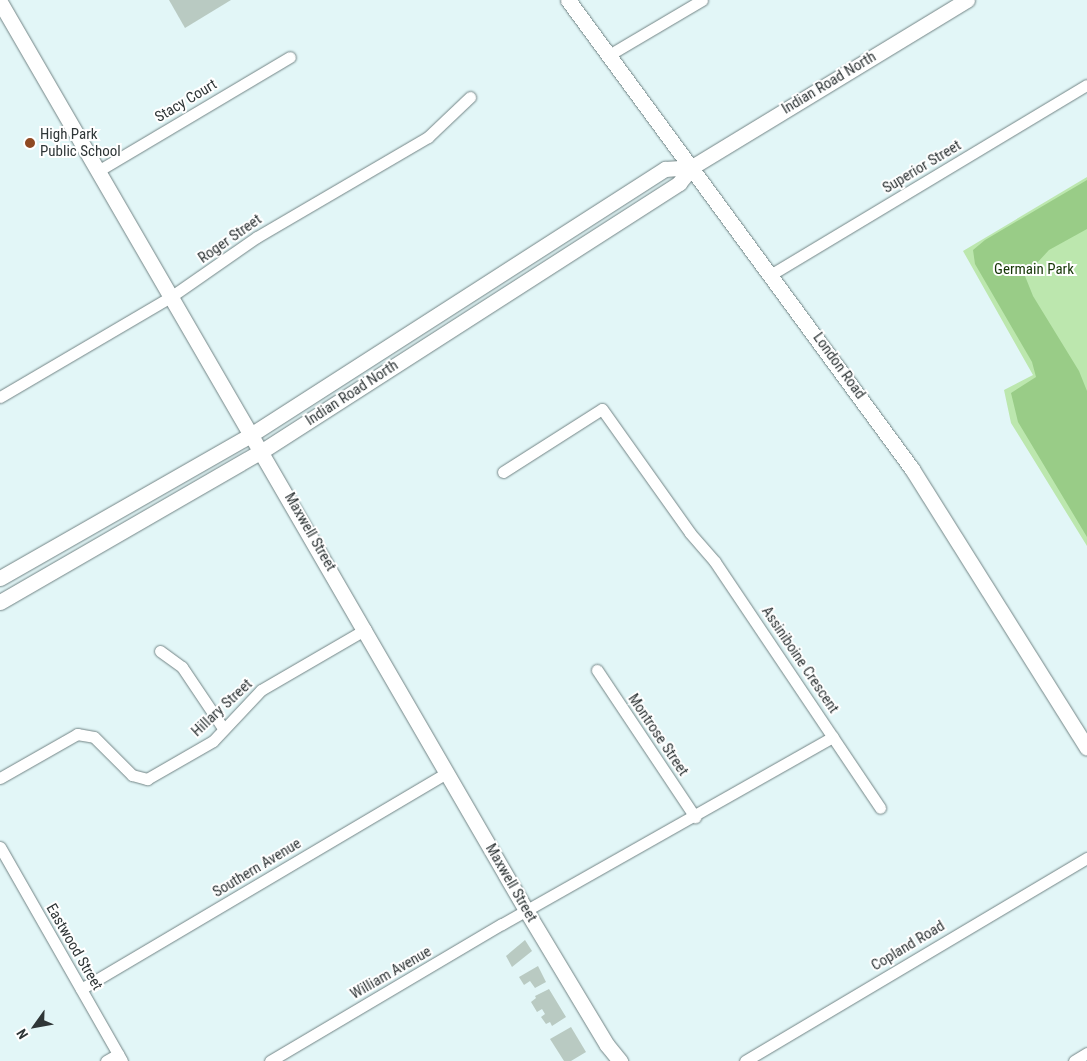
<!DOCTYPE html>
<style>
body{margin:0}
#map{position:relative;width:1087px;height:1061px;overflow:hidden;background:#e2f6f7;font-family:"Roboto Condensed",sans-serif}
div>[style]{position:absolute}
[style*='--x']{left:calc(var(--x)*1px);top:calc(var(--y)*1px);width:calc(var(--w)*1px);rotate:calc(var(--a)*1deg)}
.green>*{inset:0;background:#bce7ae}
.forest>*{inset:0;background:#99cc87}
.building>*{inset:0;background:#b9cac2}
.roads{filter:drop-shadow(0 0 1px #728485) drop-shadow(0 0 1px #728485)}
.street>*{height:11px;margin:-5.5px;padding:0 5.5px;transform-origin:5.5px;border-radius:5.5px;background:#fff}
.secondary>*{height:15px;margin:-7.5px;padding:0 7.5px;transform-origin:7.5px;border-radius:7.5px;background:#fff}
.dots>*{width:14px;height:14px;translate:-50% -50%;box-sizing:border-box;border:2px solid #fff;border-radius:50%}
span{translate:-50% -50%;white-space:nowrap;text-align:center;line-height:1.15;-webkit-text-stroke:4px #fff;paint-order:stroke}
.street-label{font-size:15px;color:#2f3637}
.poi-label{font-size:15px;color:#2f3637}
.left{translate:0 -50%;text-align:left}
.park-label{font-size:15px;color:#153606}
.north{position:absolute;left:10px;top:1001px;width:50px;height:50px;-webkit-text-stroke:4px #fff;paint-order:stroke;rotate:238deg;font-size:14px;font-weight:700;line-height:20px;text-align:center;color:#2f3637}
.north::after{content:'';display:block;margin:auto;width:18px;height:22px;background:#2f3637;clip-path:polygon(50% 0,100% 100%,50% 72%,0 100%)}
</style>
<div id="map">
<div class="green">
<i style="clip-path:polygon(1087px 177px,1087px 546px,1011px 423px,1004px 390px,1033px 375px,963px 251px)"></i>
</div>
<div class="forest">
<i style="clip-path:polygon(1087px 180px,1087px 229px,1049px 250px,1025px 276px,1033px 296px,1079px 371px,1087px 391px,1087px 537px,1018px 422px,1011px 393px,1036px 377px,1032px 362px,975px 264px,973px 250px,985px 240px)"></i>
</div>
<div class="building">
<i style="clip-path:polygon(169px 0,231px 0,185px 28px)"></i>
<i style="clip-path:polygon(525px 940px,532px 951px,512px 967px,506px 956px)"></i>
<i style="clip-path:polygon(538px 966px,546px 982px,535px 988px,530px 981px,524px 985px,519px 977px)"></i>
<i style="clip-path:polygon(549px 989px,566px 1017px,552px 1026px,550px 1022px,546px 1024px,541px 1017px,545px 1014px,542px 1009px,537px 1012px,531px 1002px,536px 998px,535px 996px)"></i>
<i style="clip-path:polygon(571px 1027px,586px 1052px,571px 1061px,564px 1061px,550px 1039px)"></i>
</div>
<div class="roads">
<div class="street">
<i style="--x:609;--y:55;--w:108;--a:-30.6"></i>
<i style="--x:98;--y:171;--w:223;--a:-30.7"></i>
<i style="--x:772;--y:274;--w:367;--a:-31"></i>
<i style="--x:0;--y:397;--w:199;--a:-30.4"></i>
<i style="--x:172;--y:296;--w:103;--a:-34.8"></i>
<i style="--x:257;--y:237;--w:198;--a:-30.3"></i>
<i style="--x:428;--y:137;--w:58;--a:-43.6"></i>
<i style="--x:503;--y:472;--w:117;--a:-32.5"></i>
<i style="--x:602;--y:409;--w:152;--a:54.6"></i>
<i style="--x:690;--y:533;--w:38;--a:49"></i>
<i style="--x:715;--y:562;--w:296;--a:56.1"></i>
<i style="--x:160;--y:651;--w:27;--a:36"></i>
<i style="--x:182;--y:667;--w:73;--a:56.1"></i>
<i style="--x:597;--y:670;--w:177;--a:56.3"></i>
<i style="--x:0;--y:778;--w:89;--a:-29.7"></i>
<i style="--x:77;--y:734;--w:17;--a:10"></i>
<i style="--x:94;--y:737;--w:54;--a:45"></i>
<i style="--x:132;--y:775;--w:16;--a:15"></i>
<i style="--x:147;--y:779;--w:76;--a:-29.9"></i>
<i style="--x:213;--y:741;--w:70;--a:-46.7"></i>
<i style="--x:261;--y:690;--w:121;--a:-30.2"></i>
<i style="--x:0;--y:847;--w:246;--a:60.3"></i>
<i style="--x:81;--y:989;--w:426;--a:-30.6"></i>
<i style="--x:106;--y:1061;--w:14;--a:-30"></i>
<i style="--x:270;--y:1061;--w:269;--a:-30.6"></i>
<i style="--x:502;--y:924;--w:380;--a:-29.5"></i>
<i style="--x:745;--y:1061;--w:398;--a:-30.7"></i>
<i style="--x:1074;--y:1061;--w:15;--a:-32"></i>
</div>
<div class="secondary">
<i style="--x:568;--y:0;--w:582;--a:53.74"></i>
<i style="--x:912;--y:469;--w:329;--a:57.9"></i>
<i style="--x:0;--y:2;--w:1052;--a:59.92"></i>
<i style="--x:527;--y:912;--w:155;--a:59"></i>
<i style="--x:607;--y:1045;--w:21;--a:51"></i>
<i style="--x:0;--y:578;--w:290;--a:-29.7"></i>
<i style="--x:252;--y:434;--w:491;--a:-32.7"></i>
<i style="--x:665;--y:169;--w:27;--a:-4"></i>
<i style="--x:0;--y:602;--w:302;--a:-30"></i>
<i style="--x:262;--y:451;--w:496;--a:-32.7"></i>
<i style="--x:679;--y:183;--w:21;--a:-51"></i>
<i style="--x:692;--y:167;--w:322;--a:-31.3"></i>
</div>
</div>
<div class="dots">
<i style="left:30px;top:143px;background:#8f4922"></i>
</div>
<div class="street-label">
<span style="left:829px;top:83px;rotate:-31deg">Indian Road North</span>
<span style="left:186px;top:101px;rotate:-31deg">Stacy Court</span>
<span style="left:922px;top:167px;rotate:-31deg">Superior Street</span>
<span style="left:230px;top:239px;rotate:-35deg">Roger Street</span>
<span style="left:839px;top:366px;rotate:54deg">London Road</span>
<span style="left:352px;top:393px;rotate:-33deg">Indian Road North</span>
<span style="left:310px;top:532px;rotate:60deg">Maxwell Street</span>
<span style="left:800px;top:660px;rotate:56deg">Assiniboine Crescent</span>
<span style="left:222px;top:708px;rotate:-43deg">Hillary Street</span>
<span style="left:658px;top:735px;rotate:56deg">Montrose Street</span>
<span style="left:257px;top:868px;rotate:-31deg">Southern Avenue</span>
<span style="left:511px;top:883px;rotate:60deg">Maxwell Street</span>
<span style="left:908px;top:946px;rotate:-31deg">Copland Road</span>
<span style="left:74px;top:947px;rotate:60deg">Eastwood Street</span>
<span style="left:391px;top:973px;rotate:-30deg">William Avenue</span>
</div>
<div class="poi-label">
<span class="left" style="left:40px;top:143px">High Park<br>Public School</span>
</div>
<div class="park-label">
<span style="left:1034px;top:270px">Germain Park</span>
</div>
<div class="north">N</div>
</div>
